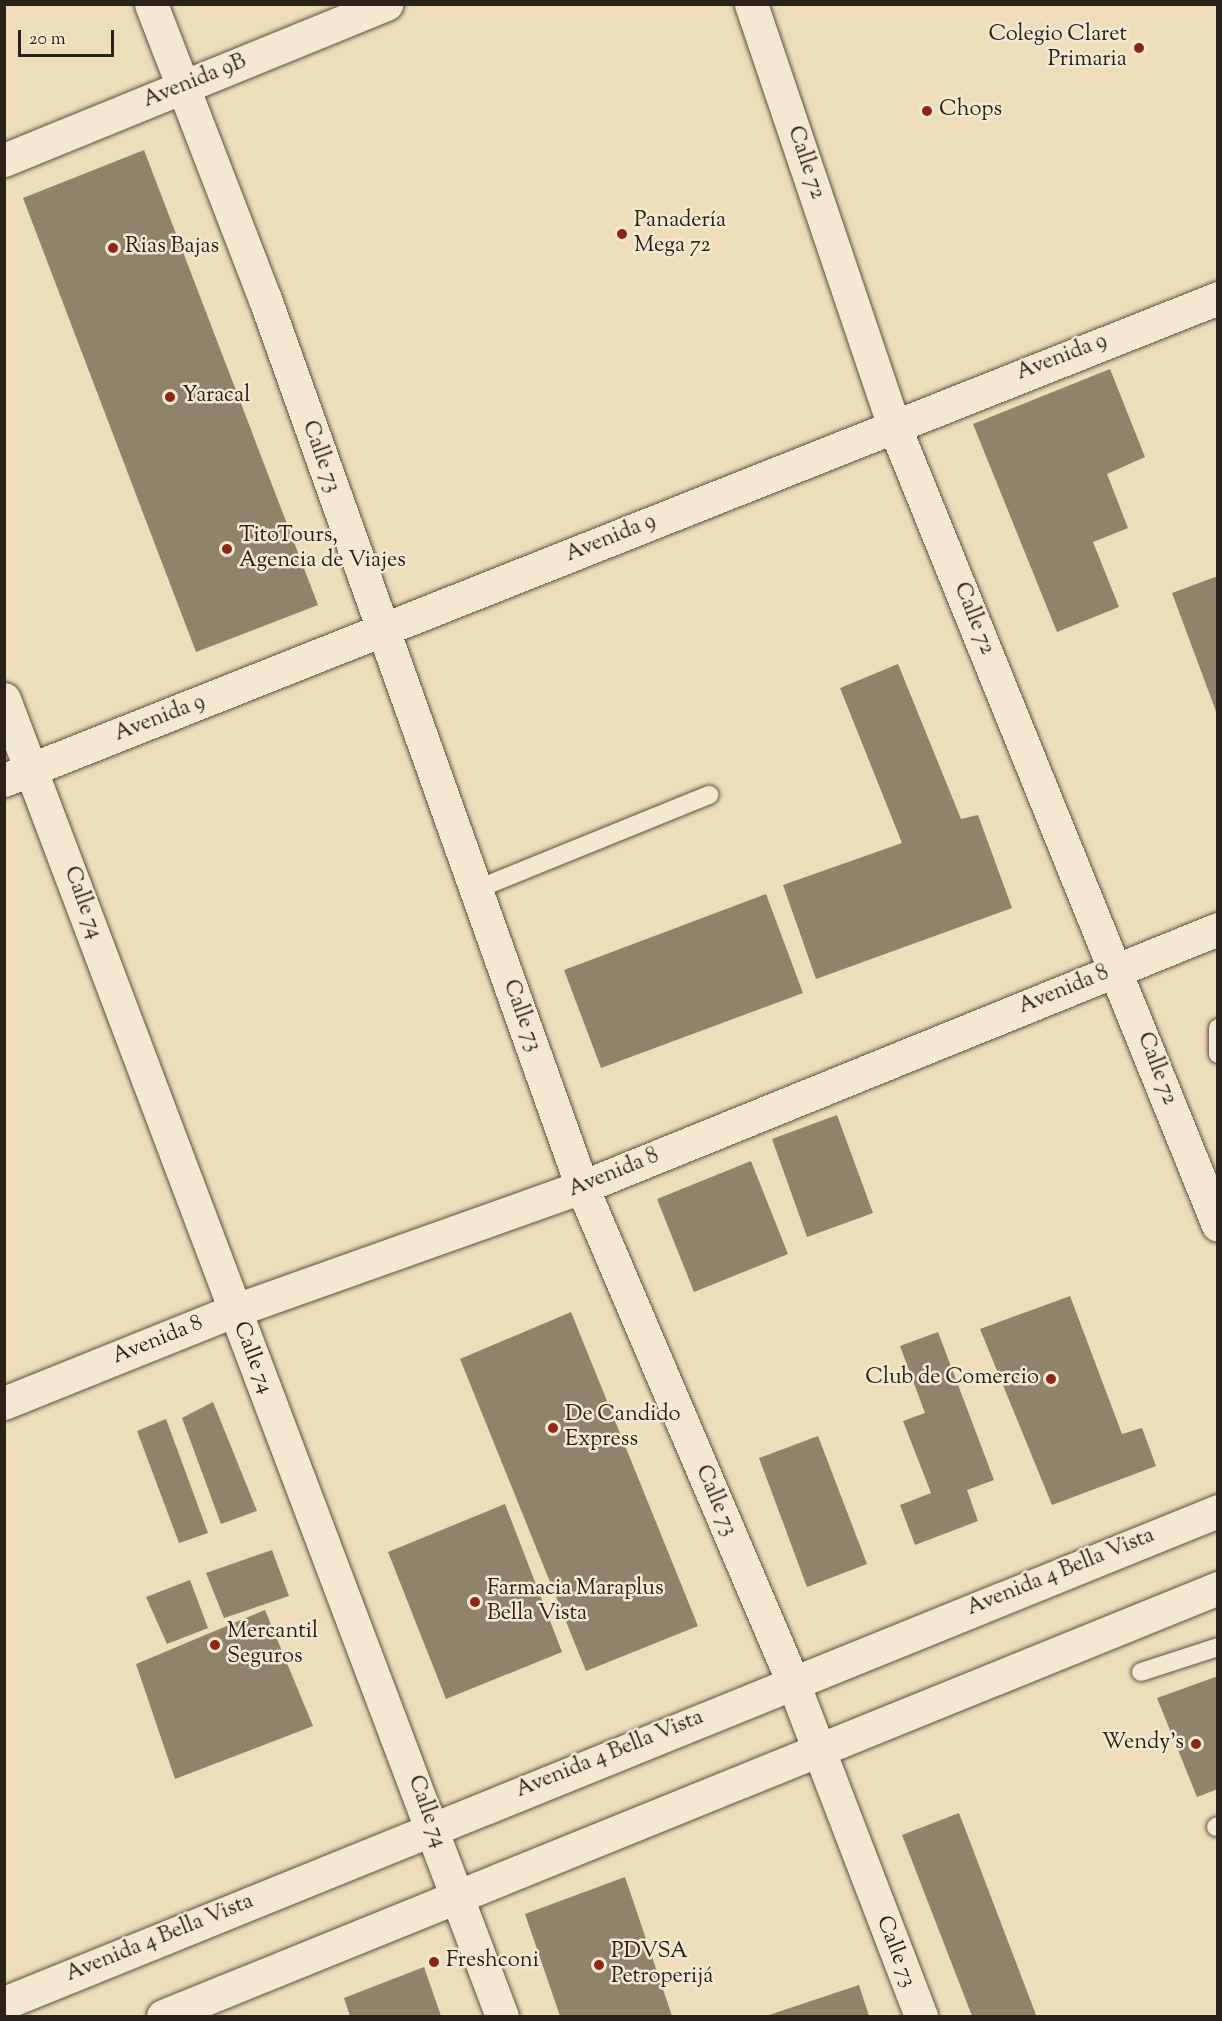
<!DOCTYPE html>
<meta charset="utf-8">
<style>
body{margin:0}
#map{position:relative;width:1222px;height:2021px;overflow:hidden;background:#edddba;font-family:"Sorts Mill Goudy",serif}
div>[style]{position:absolute}
[style*='--x']{left:calc(var(--x)*1px);top:calc(var(--y)*1px);width:calc(var(--w)*1px);rotate:calc(var(--a)*1deg)}
.building>*{inset:0;background:#8f836c}
.roads{filter:drop-shadow(0 0 2px #5b5140) drop-shadow(0 0 2px #5b5140)}
.lane>*{height:18px;margin:-9px;padding:0 9px;transform-origin:9px;border-radius:9px;background:#f3e9d2}
.street>*{height:33px;margin:-16.5px;padding:0 16.5px;transform-origin:16.5px;border-radius:16.5px;background:#f3e9d2}
.secondary>*{height:33px;margin:-16.5px;padding:0 16.5px;transform-origin:16.5px;border-radius:16.5px;background:#f3e9d2}
.dots>*{width:16px;height:16px;translate:-50% -50%;box-sizing:border-box;border:3px solid #f3e9d2;border-radius:50%}
span{translate:-50% -50%;white-space:nowrap;text-align:center;line-height:1.15;-webkit-text-stroke:5px #f3e9d2;paint-order:stroke}
.poi-label{font-size:22px;color:#2a2218}
.right{translate:-100% -50%;text-align:right}
.left{translate:0 -50%;text-align:left}
.street-label{font-size:22px;color:#2a2218}
.frame{position:absolute;inset:0;border:6px solid #2a2218;pointer-events:none}
.scale{position:absolute;left:18px;top:30px;width:96px;height:27px;box-sizing:border-box;border:3px solid #2a2218;border-top:0;padding-left:8px;font-size:18px;line-height:21px;white-space:nowrap;color:#2a2218;-webkit-text-stroke:4px #f3e9d2;paint-order:stroke}
</style>
<div id="map">
<div class="building">
<i style="clip-path:polygon(144px 150px,318px 605px,196px 652px,23px 198px)"></i>
<i style="clip-path:polygon(1110px 369px,1145px 457px,1107px 474px,1128px 528px,1093px 542px,1119px 607px,1057px 632px,973px 424px)"></i>
<i style="clip-path:polygon(1218px 576px,1218px 714px,1217px 714px,1172px 593px)"></i>
<i style="clip-path:polygon(898px 664px,961px 819px,978px 815px,1012px 908px,816px 979px,783px 885px,902px 843px,840px 688px)"></i>
<i style="clip-path:polygon(766px 894px,803px 993px,601px 1068px,564px 970px)"></i>
<i style="clip-path:polygon(837px 1115px,873px 1213px,807px 1237px,772px 1139px)"></i>
<i style="clip-path:polygon(751px 1161px,788px 1254px,694px 1292px,657px 1199px)"></i>
<i style="clip-path:polygon(1070px 1296px,1122px 1434px,1142px 1428px,1156px 1466px,1052px 1505px,980px 1329px)"></i>
<i style="clip-path:polygon(571px 1312px,698px 1626px,586px 1671px,460px 1359px)"></i>
<i style="clip-path:polygon(938px 1332px,994px 1480px,967px 1490px,978px 1521px,915px 1545px,900px 1505px,931px 1493px,903px 1421px,925px 1413px,900px 1346px)"></i>
<i style="clip-path:polygon(213px 1402px,257px 1511px,221px 1524px,182px 1418px)"></i>
<i style="clip-path:polygon(166px 1419px,208px 1533px,179px 1543px,137px 1431px)"></i>
<i style="clip-path:polygon(818px 1436px,867px 1564px,807px 1587px,759px 1458px)"></i>
<i style="clip-path:polygon(505px 1504px,562px 1652px,446px 1699px,388px 1552px)"></i>
<i style="clip-path:polygon(272px 1550px,289px 1596px,224px 1618px,206px 1573px)"></i>
<i style="clip-path:polygon(190px 1580px,208px 1628px,167px 1644px,146px 1597px)"></i>
<i style="clip-path:polygon(265px 1610px,313px 1726px,175px 1779px,136px 1664px)"></i>
<i style="clip-path:polygon(1218px 1676px,1218px 1789px,1197px 1797px,1157px 1698px)"></i>
<i style="clip-path:polygon(959px 1813px,1036px 2015px,1032px 2016px,972px 2016px,902px 1835px)"></i>
<i style="clip-path:polygon(625px 1877px,672px 2016px,560px 2016px,525px 1914px)"></i>
<i style="clip-path:polygon(424px 1967px,441px 2016px,350px 2016px,344px 1998px)"></i>
<i style="clip-path:polygon(859px 1985px,869px 2016px,766px 2016px)"></i>
</div>
<div class="roads">
<div class="lane">
<i style="--x:475;--y:890;--w:253;--a:-22.1"></i>
<i style="--x:1218;--y:1028;--w:26;--a:90"></i>
<i style="--x:1141;--y:1672;--w:81;--a:-18"></i>
<i style="--x:1216;--y:1827;--w:2;--a:-27"></i>
</div>
<div class="street">
<i style="--x:151;--y:4;--w:316;--a:68.9"></i>
<i style="--x:265;--y:299;--w:943;--a:70.35"></i>
<i style="--x:582;--y:1187;--w:536;--a:66.93"></i>
<i style="--x:792;--y:1680;--w:360;--a:69"></i>
<i style="--x:751;--y:4;--w:442;--a:71.3"></i>
<i style="--x:893;--y:423;--w:865;--a:67.94"></i>
<i style="--x:4;--y:160;--w:413;--a:-22.2"></i>
<i style="--x:4;--y:699;--w:1408;--a:69.29"></i>
<i style="--x:4;--y:780;--w:1306;--a:-21.65"></i>
<i style="--x:4;--y:1403;--w:247;--a:-21.9"></i>
<i style="--x:233;--y:1311;--w:370;--a:-19.6"></i>
<i style="--x:582;--y:1187;--w:686;--a:-22.08"></i>
</div>
<div class="secondary">
<i style="--x:4;--y:2003;--w:1310;--a:-22.06"></i>
<i style="--x:163;--y:2016;--w:1139;--a:-22.08"></i>
</div>
</div>
<div class="dots">
<i style="left:1139px;top:48px;background:#8f2418"></i>
<i style="left:927px;top:111px;background:#8f2418"></i>
<i style="left:622px;top:234px;background:#8f2418"></i>
<i style="left:113px;top:248px;background:#8f2418"></i>
<i style="left:170px;top:397px;background:#8f2418"></i>
<i style="left:227px;top:549px;background:#8f2418"></i>
<i style="left:1051px;top:1379px;background:#8f2418"></i>
<i style="left:553px;top:1428px;background:#8f2418"></i>
<i style="left:475px;top:1602px;background:#8f2418"></i>
<i style="left:215px;top:1645px;background:#8f2418"></i>
<i style="left:1196px;top:1744px;background:#8f2418"></i>
<i style="left:434px;top:1962px;background:#8f2418"></i>
<i style="left:599px;top:1965px;background:#8f2418"></i>
</div>
<div class="poi-label">
<span class="right" style="left:1127px;top:48px">Colegio Claret<br>Primaria</span>
<span class="left" style="left:939px;top:111px">Chops</span>
<span class="left" style="left:634px;top:234px">Panadería<br>Mega 72</span>
<span class="left" style="left:125px;top:248px">Rias Bajas</span>
<span class="left" style="left:182px;top:397px">Yaracal</span>
<span class="left" style="left:239px;top:549px">TitoTours,<br>Agencia de Viajes</span>
<span class="right" style="left:1039px;top:1379px">Club de Comercio</span>
<span class="left" style="left:565px;top:1428px">De Candido<br>Express</span>
<span class="left" style="left:487px;top:1602px">Farmacia Maraplus<br>Bella Vista</span>
<span class="left" style="left:227px;top:1645px">Mercantil<br>Seguros</span>
<span class="right" style="left:1184px;top:1744px">Wendy's</span>
<span class="left" style="left:611px;top:1965px">PDVSA<br>Petroperijá</span>
<span class="left" style="left:446px;top:1962px">Freshconi</span>
</div>
<div class="street-label">
<span style="left:195px;top:82px;rotate:-22deg">Avenida 9B</span>
<span style="left:805px;top:163px;rotate:71deg">Calle 72</span>
<span style="left:1062px;top:358px;rotate:-21deg">Avenida 9</span>
<span style="left:320px;top:457px;rotate:70deg">Calle 73</span>
<span style="left:611px;top:539px;rotate:-22deg">Avenida 9</span>
<span style="left:973px;top:619px;rotate:68deg">Calle 72</span>
<span style="left:160px;top:719px;rotate:-21deg">Avenida 9</span>
<span style="left:82px;top:903px;rotate:70deg">Calle 74</span>
<span style="left:1064px;top:991px;rotate:-22deg">Avenida 8</span>
<span style="left:521px;top:1016px;rotate:70deg">Calle 73</span>
<span style="left:1156px;top:1069px;rotate:69deg">Calle 72</span>
<span style="left:614px;top:1174px;rotate:-22deg">Avenida 8</span>
<span style="left:158px;top:1341px;rotate:-22deg">Avenida 8</span>
<span style="left:252px;top:1358px;rotate:69deg">Calle 74</span>
<span style="left:715px;top:1501px;rotate:67deg">Calle 73</span>
<span style="left:1061px;top:1573px;rotate:-22deg">Avenida 4 Bella Vista</span>
<span style="left:610px;top:1755px;rotate:-22deg">Avenida 4 Bella Vista</span>
<span style="left:426px;top:1812px;rotate:70deg">Calle 74</span>
<span style="left:160px;top:1939px;rotate:-22deg">Avenida 4 Bella Vista</span>
<span style="left:895px;top:1952px;rotate:69deg">Calle 73</span>
</div>
<div class="frame"></div>
<div class="scale">20 m</div>
</div>
